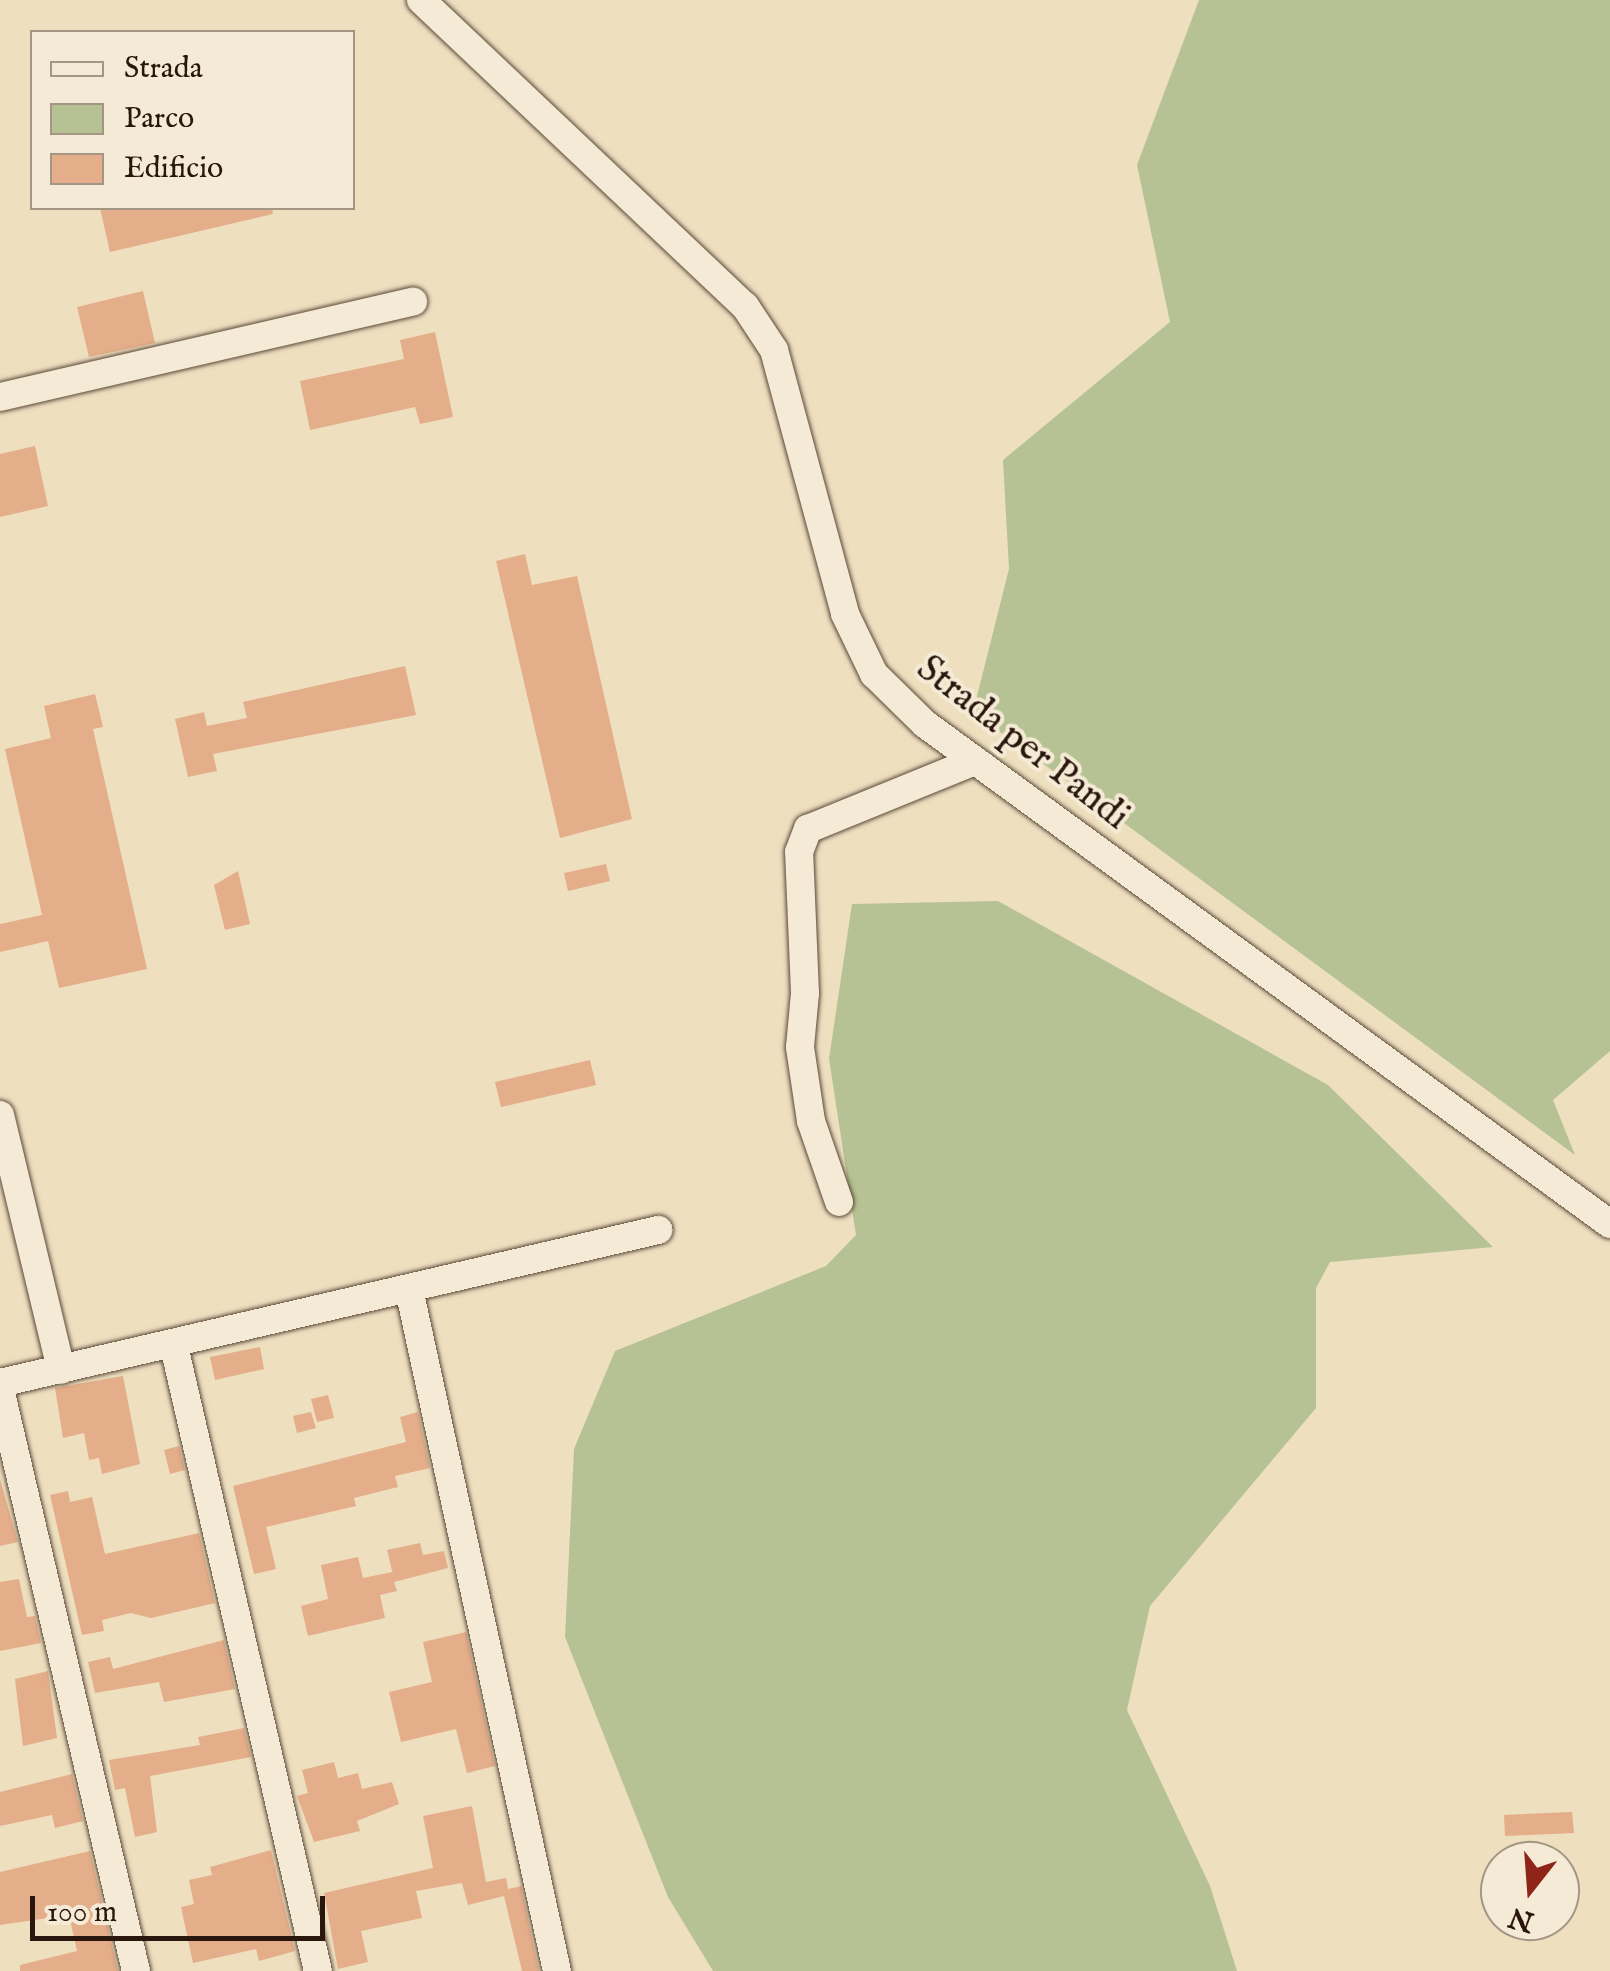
<!DOCTYPE html>
<style>
body{margin:0}
#map{position:relative;width:1610px;height:1971px;overflow:hidden;background:#eedfbf;font-family:"IM FELL English",serif}
div>[style]{position:absolute}
[style*='--x']{left:calc(var(--x)*1px);top:calc(var(--y)*1px);width:calc(var(--w)*1px);rotate:calc(var(--a)*1deg)}
.green>*{inset:0;background:#b6c294}
.building>*{inset:0;background:#e5ae8a}
.roads{filter:drop-shadow(0 0 2px #5a493a) drop-shadow(0 0 2px #5a493a)}
.minor>*{height:28px;margin:-14px;padding:0 14px;transform-origin:14px;border-radius:14px;background:#f4ead5}
span{translate:-50% -50%;white-space:nowrap;text-align:center;line-height:1.15;-webkit-text-stroke:8px #f4ead5;paint-order:stroke}
.street-label{font-size:38px;color:#29170d}
.legend{position:absolute;left:30px;top:30px;width:325px;height:180px;box-sizing:border-box;background:#f4ead5;border:2px solid #a39685;margin:0;padding:12px 18px;list-style:none;font-size:30px;color:#29170d}
.legend li{display:flex;align-items:center;gap:20px;height:50px}
.legend b{width:50px;border:2px solid #a39685}
.north{position:absolute;left:1480px;top:1841px;width:100px;height:100px;box-sizing:border-box;background:#f4ead5;border:2px solid #a39685;border-radius:50%;rotate:197deg;font-size:28px;font-weight:700;line-height:40px;text-align:center;color:#29170d}
.north::after{content:'';display:block;margin:auto;width:35px;height:45px;background:#8f2418;clip-path:polygon(50% 0,100% 100%,50% 72%,0 100%)}
.scale{position:absolute;left:30px;top:1896px;width:295px;height:45px;box-sizing:border-box;border:5px solid #29170d;border-top:0;padding-left:12px;font-size:30px;line-height:35px;white-space:nowrap;color:#29170d;-webkit-text-stroke:8px #f4ead5;paint-order:stroke}
</style>
<div id="map">
<div class="green">
<i style="clip-path:polygon(1199px 0,1610px 0,1610px 1051px,1553px 1100px,1575px 1155px,973px 712px,1009px 569px,1003px 460px,1170px 322px,1137px 165px)"></i>
<i style="clip-path:polygon(998px 901px,1328px 1085px,1493px 1247px,1330px 1262px,1316px 1288px,1316px 1408px,1150px 1606px,1127px 1710px,1210px 1886px,1237px 1971px,713px 1971px,668px 1897px,565px 1637px,574px 1449px,615px 1351px,826px 1266px,856px 1235px,829px 1059px,852px 904px)"></i>
</div>
<div class="building">
<i style="clip-path:polygon(100px 208px,272px 208px,273px 214px,110px 252px)"></i>
<i style="clip-path:polygon(143px 291px,155px 343px,89px 357px,77px 307px)"></i>
<i style="clip-path:polygon(435px 332px,453px 417px,420px 424px,415px 407px,310px 430px,300px 381px,404px 359px,400px 340px)"></i>
<i style="clip-path:polygon(35px 446px,48px 506px,0 517px,0 454px)"></i>
<i style="clip-path:polygon(525px 554px,532px 585px,577px 576px,632px 819px,560px 838px,496px 561px)"></i>
<i style="clip-path:polygon(405px 666px,416px 715px,213px 754px,217px 771px,188px 777px,175px 719px,204px 712px,207px 726px,247px 718px,243px 702px)"></i>
<i style="clip-path:polygon(95px 694px,103px 727px,93px 729px,147px 969px,59px 988px,48px 941px,0 952px,0 924px,42px 915px,5px 749px,51px 738px,44px 706px)"></i>
<i style="clip-path:polygon(606px 864px,610px 881px,568px 891px,564px 873px)"></i>
<i style="clip-path:polygon(238px 871px,250px 924px,225px 930px,214px 885px)"></i>
<i style="clip-path:polygon(590px 1060px,596px 1085px,501px 1107px,495px 1082px)"></i>
<i style="clip-path:polygon(260px 1347px,264px 1369px,215px 1380px,210px 1357px)"></i>
<i style="clip-path:polygon(123px 1376px,140px 1464px,102px 1474px,99px 1458px,89px 1460px,84px 1433px,63px 1438px,55px 1388px)"></i>
<i style="clip-path:polygon(328px 1395px,334px 1418px,317px 1422px,311px 1399px)"></i>
<i style="clip-path:polygon(311px 1412px,316px 1428px,297px 1433px,293px 1416px)"></i>
<i style="clip-path:polygon(418px 1412px,430px 1468px,395px 1476px,398px 1487px,354px 1498px,356px 1506px,266px 1527px,276px 1569px,254px 1574px,233px 1486px,406px 1442px,400px 1417px)"></i>
<i style="clip-path:polygon(179px 1446px,185px 1470px,170px 1474px,164px 1450px)"></i>
<i style="clip-path:polygon(0 1479px,18px 1542px,0 1546px)"></i>
<i style="clip-path:polygon(68px 1491px,70px 1502px,92px 1497px,105px 1554px,199px 1533px,215px 1603px,151px 1618px,131px 1613px,102px 1620px,104px 1631px,82px 1635px,50px 1495px)"></i>
<i style="clip-path:polygon(420px 1543px,423px 1555px,444px 1551px,448px 1568px,394px 1582px,397px 1591px,380px 1595px,385px 1618px,308px 1636px,301px 1606px,328px 1599px,321px 1565px,358px 1557px,363px 1578px,392px 1572px,394px 1579px,387px 1550px)"></i>
<i style="clip-path:polygon(19px 1579px,27px 1617px,35px 1616px,41px 1643px,0 1651px,0 1582px)"></i>
<i style="clip-path:polygon(466px 1632px,495px 1766px,467px 1773px,456px 1729px,401px 1742px,389px 1692px,432px 1682px,423px 1642px)"></i>
<i style="clip-path:polygon(224px 1640px,235px 1689px,164px 1702px,159px 1682px,95px 1693px,88px 1662px,110px 1657px,113px 1669px)"></i>
<i style="clip-path:polygon(48px 1671px,57px 1738px,23px 1746px,15px 1679px)"></i>
<i style="clip-path:polygon(244px 1728px,251px 1757px,150px 1776px,157px 1832px,135px 1837px,125px 1788px,115px 1790px,109px 1760px,200px 1745px,198px 1737px)"></i>
<i style="clip-path:polygon(334px 1762px,338px 1778px,358px 1773px,362px 1789px,392px 1782px,399px 1804px,357px 1821px,360px 1831px,314px 1842px,297px 1796px,308px 1793px,302px 1770px)"></i>
<i style="clip-path:polygon(72px 1774px,83px 1821px,55px 1828px,52px 1815px,0 1826px,0 1792px)"></i>
<i style="clip-path:polygon(472px 1806px,486px 1882px,506px 1878px,508px 1889px,521px 1886px,539px 1971px,522px 1971px,504px 1896px,468px 1905px,462px 1883px,416px 1891px,422px 1918px,361px 1931px,368px 1962px,338px 1969px,324px 1893px,433px 1868px,423px 1816px)"></i>
<i style="clip-path:polygon(1572px 1812px,1574px 1833px,1505px 1836px,1504px 1815px)"></i>
<i style="clip-path:polygon(271px 1850px,295px 1951px,259px 1961px,256px 1949px,193px 1963px,181px 1907px,194px 1904px,189px 1880px,212px 1875px,210px 1867px)"></i>
<i style="clip-path:polygon(90px 1851px,118px 1971px,20px 1971px,20px 1965px,77px 1951px,69px 1915px,0 1925px,0 1872px)"></i>
</div>
<div class="roads">
<div class="minor">
<i style="--x:421;--y:0;--w:446;--a:43.4"></i>
<i style="--x:745;--y:306;--w:53;--a:56.6"></i>
<i style="--x:774;--y:350;--w:273;--a:74.9"></i>
<i style="--x:845;--y:614;--w:67;--a:64.2"></i>
<i style="--x:874;--y:674;--w:71;--a:44.4"></i>
<i style="--x:925;--y:724;--w:848;--a:36.13"></i>
<i style="--x:0;--y:397;--w:424;--a:-13"></i>
<i style="--x:0;--y:1115;--w:262;--a:76.5"></i>
<i style="--x:839;--y:1202;--w:86;--a:-109.1"></i>
<i style="--x:811;--y:1121;--w:75;--a:-98.5"></i>
<i style="--x:800;--y:1047;--w:54;--a:-84.7"></i>
<i style="--x:805;--y:993;--w:141;--a:-92.4"></i>
<i style="--x:799;--y:852;--w:25;--a:-69"></i>
<i style="--x:808;--y:829;--w:180;--a:-22.2"></i>
<i style="--x:409;--y:1289;--w:698;--a:77.76"></i>
<i style="--x:174;--y:1346;--w:641;--a:77.03"></i>
<i style="--x:0;--y:1383;--w:676;--a:-13.09"></i>
<i style="--x:0;--y:1389;--w:598;--a:76.85"></i>
</div>
</div>
<div class="street-label">
<span style="left:1022px;top:744px;rotate:38deg">Strada per Pandi</span>
</div>
<ul class="legend">
<li><b style="height:12px;background:#f4ead5"></b>Strada</li>
<li><b style="height:28px;background:#b6c294"></b>Parco</li>
<li><b style="height:28px;background:#e5ae8a"></b>Edificio</li>
</ul>
<div class="north">N</div>
<div class="scale">100 m</div>
</div>
